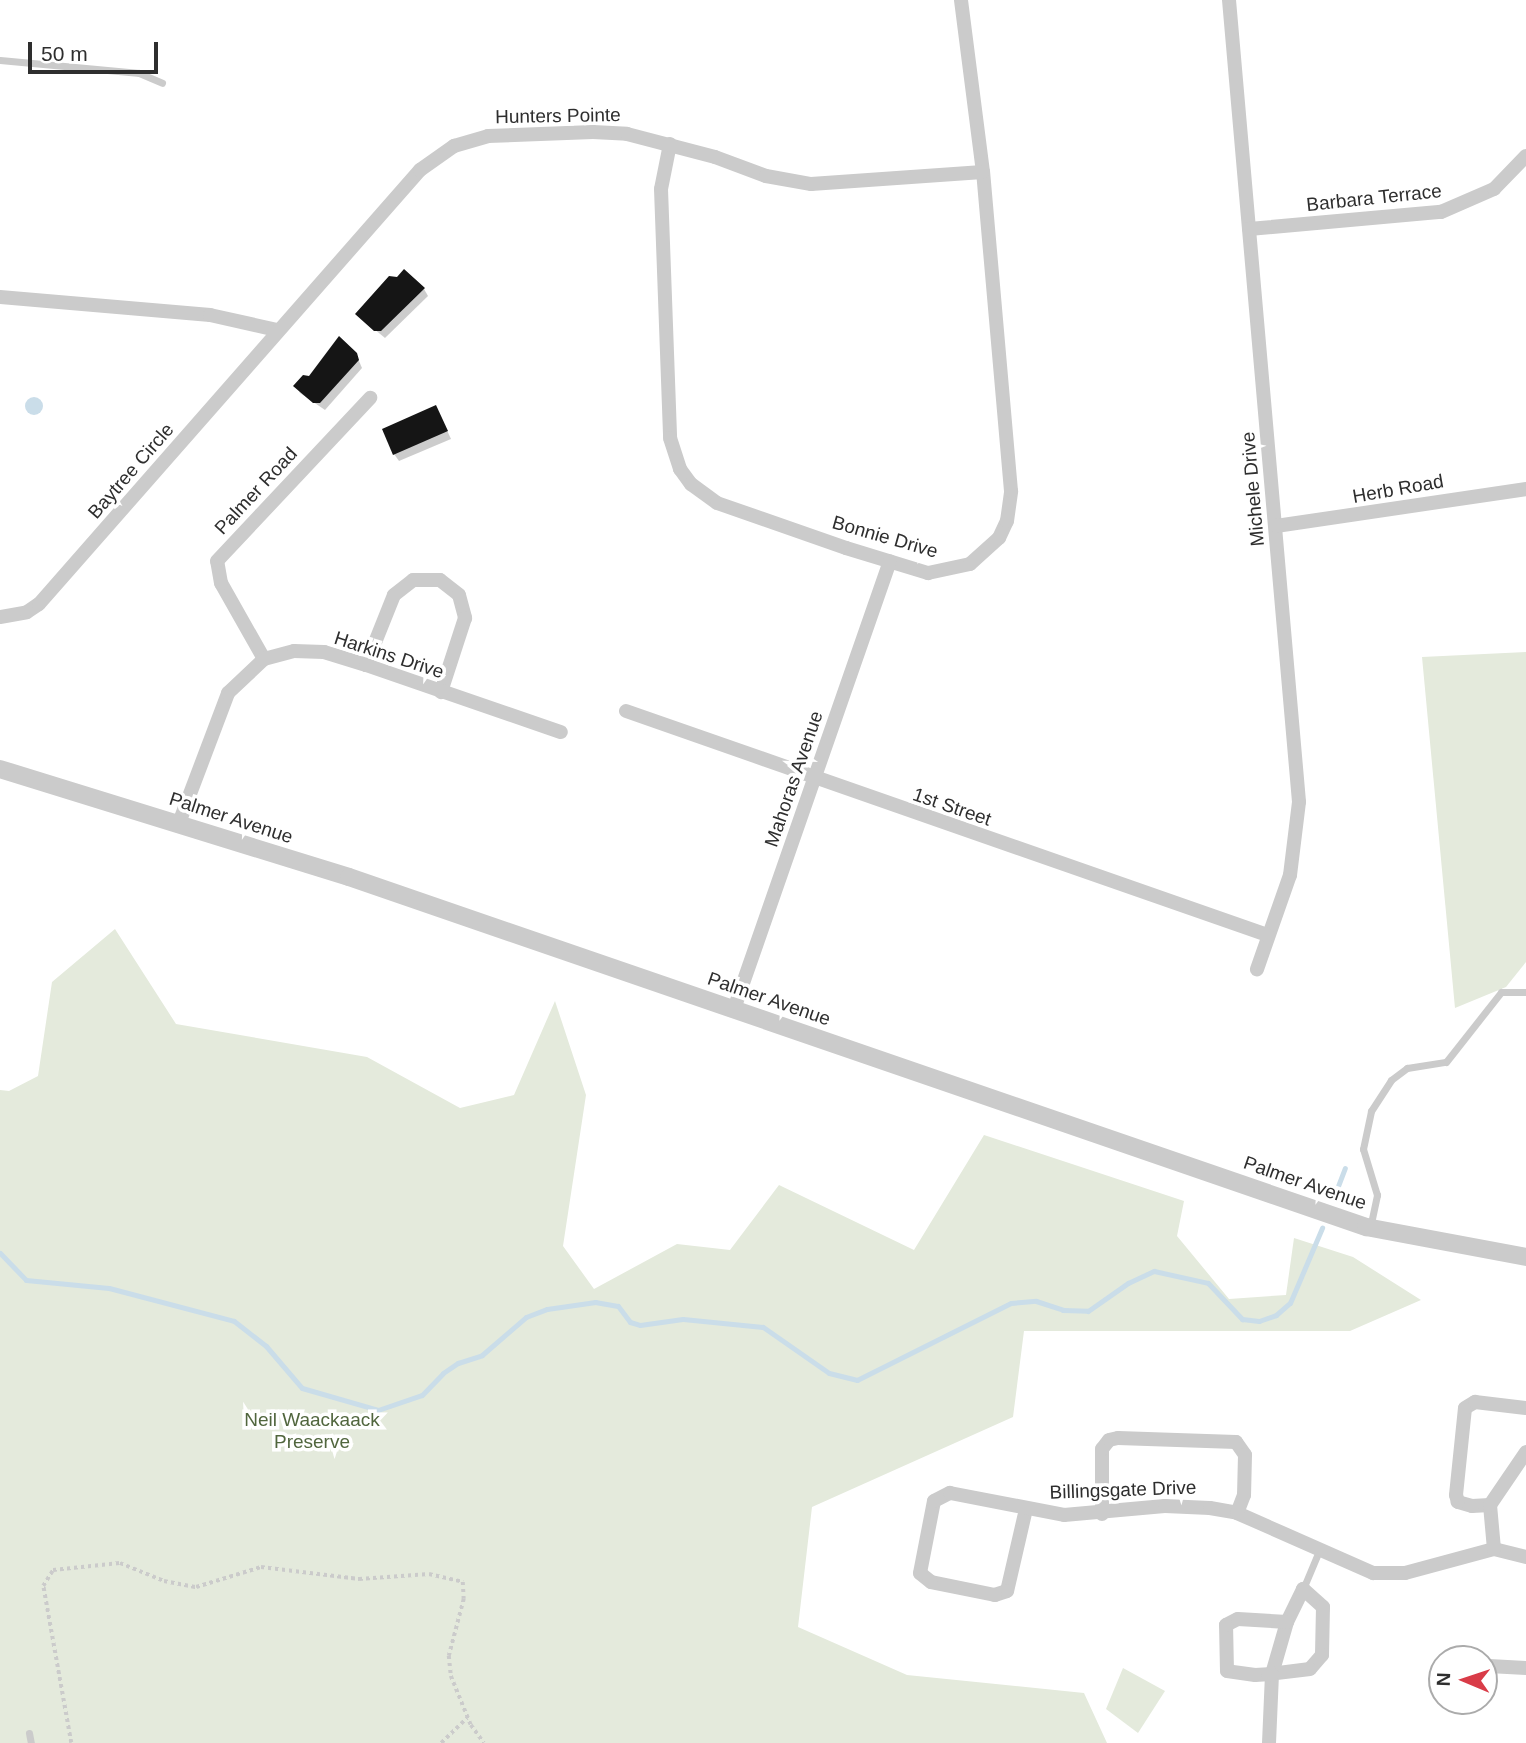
<!DOCTYPE html>
<style>
body{margin:0}
#map{position:relative;width:1526px;height:1743px;overflow:hidden;background:#fff;font-family:Helvetica,sans-serif}
div>[style]{position:absolute}
[style*='--x']{left:calc(var(--x)*1px);top:calc(var(--y)*1px);width:calc(var(--w)*1px);rotate:calc(var(--a)*1deg)}
.green>*{inset:0;background:#e4eadc}
.water>*{inset:0;background:#cadde9}
.round{border-radius:50%}
.shadow>*{inset:0;background:#0003}
.stream>*{height:5px;margin:-2.5px;padding:0 2.5px;transform-origin:2.5px;border-radius:2.5px;background:#cadde9}
.building>*{inset:0;background:#151515}
.path>*{height:3.5px;margin-top:-1.75px;transform-origin:0;background:repeating-linear-gradient(90deg,#cbcbcb 0 3.5px,transparent 0 7px)}
.service>*{height:7px;margin:-3.5px;padding:0 3.5px;transform-origin:3.5px;border-radius:3.5px;background:#cbcbcb}
.minor>*{height:14px;margin:-7px;padding:0 7px;transform-origin:7px;border-radius:7px;background:#cbcbcb}
.tertiary>*{height:18px;margin:-9px;padding:0 9px;transform-origin:9px;border-radius:9px;background:#cbcbcb}
span{translate:-50% -50%;white-space:nowrap;text-align:center;line-height:1.15;-webkit-text-stroke:7px #fff;paint-order:stroke}
.street-label{font-size:19px;color:#2e2e2e}
.park-label{font-size:19px;color:#51663e}
.north{position:absolute;left:1428px;top:1645px;width:70px;height:70px;box-sizing:border-box;background:#fff;border:2px solid #ababab;border-radius:50%;rotate:272deg;font-size:19px;font-weight:700;line-height:28px;text-align:center;color:#2e2e2e}
.north::after{content:'';display:block;margin:auto;width:24px;height:32px;background:#d93c48;clip-path:polygon(50% 0,100% 100%,50% 72%,0 100%)}
.scale{position:absolute;left:28px;top:42px;width:130px;height:32px;box-sizing:border-box;border:4px solid #2e2e2e;border-top:0;padding-left:9px;font-size:21px;line-height:24px;white-space:nowrap;color:#2e2e2e;-webkit-text-stroke:5px #fff;paint-order:stroke}
</style>
<div id="map">
<div class="green">
<i style="clip-path:polygon(1526px 652px,1526px 962px,1506px 987px,1455px 1008px,1422px 657px)"></i>
<i style="clip-path:polygon(115px 929px,176px 1024px,367px 1057px,460px 1108px,514px 1095px,555px 1001px,586px 1095px,563px 1246px,594px 1289px,677px 1244px,730px 1250px,779px 1185px,914px 1250px,984px 1135px,1184px 1201px,1177px 1236px,1229px 1299px,1286px 1295px,1294px 1238px,1353px 1257px,1421px 1300px,1350px 1331px,1024px 1331px,1013px 1417px,812px 1507px,798px 1627px,907px 1675px,1084px 1693px,1107px 1743px,0 1743px,0 1090px,9px 1091px,38px 1076px,52px 982px)"></i>
<i style="clip-path:polygon(1123px 1668px,1165px 1691px,1138px 1733px,1106px 1709px)"></i>
</div>
<div class="water">
<i class="round" style="left:25px;top:397px;width:18px;height:18px"></i>
</div>
<div class="shadow">
<i style="clip-path:polygon(424px 289px,428px 296px,385px 338px,357px 315px)"></i>
<i style="clip-path:polygon(356px 354px,362px 368px,325px 410px,300px 393px,296px 386px)"></i>
<i style="clip-path:polygon(440px 415px,451px 439px,399px 461px,394px 454px)"></i>
</div>
<div class="stream">
<i style="--x:1333;--y:1199;--w:33;--a:-69"></i>
<i style="--x:0;--y:1253;--w:37;--a:46"></i>
<i style="--x:26;--y:1280;--w:83;--a:5.5"></i>
<i style="--x:109;--y:1288;--w:129;--a:14.8"></i>
<i style="--x:234;--y:1321;--w:41;--a:38"></i>
<i style="--x:266;--y:1346;--w:55;--a:49.4"></i>
<i style="--x:302;--y:1388;--w:79;--a:16.1"></i>
<i style="--x:378;--y:1410;--w:46;--a:-18.8"></i>
<i style="--x:422;--y:1395;--w:30;--a:-46"></i>
<i style="--x:443;--y:1373;--w:18;--a:-34"></i>
<i style="--x:458;--y:1363;--w:25;--a:-18"></i>
<i style="--x:482;--y:1355;--w:58;--a:-40.8"></i>
<i style="--x:526;--y:1317;--w:22;--a:-21"></i>
<i style="--x:547;--y:1309;--w:49;--a:-8.3"></i>
<i style="--x:595;--y:1302;--w:23;--a:10"></i>
<i style="--x:618;--y:1306;--w:20;--a:53"></i>
<i style="--x:630;--y:1322;--w:10;--a:17"></i>
<i style="--x:640;--y:1325;--w:43;--a:-7.9"></i>
<i style="--x:683;--y:1319;--w:80;--a:5.7"></i>
<i style="--x:763;--y:1327;--w:80;--a:34.9"></i>
<i style="--x:829;--y:1373;--w:29;--a:14"></i>
<i style="--x:857;--y:1380;--w:172;--a:-26.6"></i>
<i style="--x:1011;--y:1303;--w:25;--a:-5"></i>
<i style="--x:1036;--y:1301;--w:28;--a:18"></i>
<i style="--x:1063;--y:1310;--w:25;--a:2"></i>
<i style="--x:1088;--y:1311;--w:49;--a:-35"></i>
<i style="--x:1128;--y:1283;--w:29;--a:-25"></i>
<i style="--x:1154;--y:1271;--w:55;--a:12.5"></i>
<i style="--x:1208;--y:1283;--w:50;--a:46.6"></i>
<i style="--x:1242;--y:1319;--w:17;--a:7"></i>
<i style="--x:1259;--y:1321;--w:18;--a:-19"></i>
<i style="--x:1276;--y:1315;--w:18;--a:-41"></i>
<i style="--x:1290;--y:1303;--w:82;--a:-66.9"></i>
</div>
<div class="building">
<i style="clip-path:polygon(404px 269px,425px 288px,381px 331px,374px 331px,355px 314px,389px 276px,397px 277px)"></i>
<i style="clip-path:polygon(339px 336px,357px 353px,359px 360px,320px 403px,313px 403px,293px 386px,303px 375px,309px 376px)"></i>
<i style="clip-path:polygon(436px 405px,448px 431px,393px 455px,382px 429px)"></i>
</div>
<div class="path">
<i style="--x:71;--y:1743;--w:159;--a:-100.1"></i>
<i style="--x:43;--y:1586;--w:19;--a:-58"></i>
<i style="--x:53;--y:1570;--w:67;--a:-6"></i>
<i style="--x:120;--y:1563;--w:48;--a:22.2"></i>
<i style="--x:164;--y:1581;--w:33;--a:11"></i>
<i style="--x:196;--y:1587;--w:68;--a:-17.1"></i>
<i style="--x:261;--y:1567;--w:99;--a:7"></i>
<i style="--x:359;--y:1579;--w:70;--a:-4.1"></i>
<i style="--x:429;--y:1574;--w:35;--a:13"></i>
<i style="--x:463;--y:1582;--w:17;--a:87"></i>
<i style="--x:464;--y:1599;--w:59;--a:104.7"></i>
<i style="--x:449;--y:1656;--w:20;--a:84"></i>
<i style="--x:451;--y:1676;--w:53;--a:67.8"></i>
<i style="--x:471;--y:1725;--w:22;--a:54"></i>
<i style="--x:441;--y:1743;--w:36;--a:-44"></i>
</div>
<div class="service">
<i style="--x:0;--y:60;--w:140;--a:5.3"></i>
<i style="--x:139;--y:73;--w:25;--a:23"></i>
<i style="--x:1370;--y:1228;--w:34;--a:-78"></i>
<i style="--x:1377;--y:1195;--w:48;--a:-106.9"></i>
<i style="--x:1363;--y:1149;--w:39;--a:-78"></i>
<i style="--x:1371;--y:1111;--w:37;--a:-57"></i>
<i style="--x:1391;--y:1080;--w:20;--a:-37"></i>
<i style="--x:1407;--y:1068;--w:39;--a:-9"></i>
<i style="--x:1446;--y:1062;--w:89;--a:-51.8"></i>
<i style="--x:1501;--y:992;--w:25;--a:0"></i>
<i style="--x:1303;--y:1589;--w:41;--a:-67.2"></i>
<i style="--x:29;--y:1733;--w:10;--a:79"></i>
</div>
<div class="minor">
<i style="--x:1229;--y:0;--w:805;--a:85.01"></i>
<i style="--x:1299;--y:802;--w:74;--a:97"></i>
<i style="--x:1290;--y:875;--w:100;--a:109.3"></i>
<i style="--x:670;--y:144;--w:46;--a:101.3"></i>
<i style="--x:661;--y:189;--w:249;--a:87.9"></i>
<i style="--x:670;--y:438;--w:33;--a:72"></i>
<i style="--x:680;--y:469;--w:19;--a:54"></i>
<i style="--x:691;--y:484;--w:32;--a:36"></i>
<i style="--x:717;--y:503;--w:137;--a:19.2"></i>
<i style="--x:846;--y:548;--w:86;--a:17"></i>
<i style="--x:928;--y:573;--w:43;--a:-12.1"></i>
<i style="--x:970;--y:564;--w:39;--a:-42"></i>
<i style="--x:999;--y:538;--w:19;--a:-65"></i>
<i style="--x:1007;--y:521;--w:30;--a:-82"></i>
<i style="--x:1011;--y:491;--w:320;--a:-95"></i>
<i style="--x:983;--y:172;--w:173;--a:-97.3"></i>
<i style="--x:1249;--y:229;--w:193;--a:-5.1"></i>
<i style="--x:1441;--y:212;--w:58;--a:-23.5"></i>
<i style="--x:1494;--y:189;--w:46;--a:-45.9"></i>
<i style="--x:0;--y:297;--w:211;--a:4.9"></i>
<i style="--x:210;--y:315;--w:69;--a:12.6"></i>
<i style="--x:1276;--y:526;--w:253;--a:-8.4"></i>
<i style="--x:0;--y:617;--w:27;--a:-10"></i>
<i style="--x:27;--y:612;--w:14;--a:-34"></i>
<i style="--x:39;--y:604;--w:578;--a:-48.72"></i>
<i style="--x:420;--y:170;--w:42;--a:-35.2"></i>
<i style="--x:454;--y:146;--w:35;--a:-16"></i>
<i style="--x:488;--y:136;--w:105;--a:-2.2"></i>
<i style="--x:593;--y:132;--w:34;--a:3"></i>
<i style="--x:627;--y:134;--w:91;--a:14.6"></i>
<i style="--x:715;--y:157;--w:54;--a:20.4"></i>
<i style="--x:766;--y:176;--w:46;--a:10.1"></i>
<i style="--x:811;--y:184;--w:172;--a:-4"></i>
<i style="--x:264;--y:659;--w:87;--a:-119.5"></i>
<i style="--x:221;--y:583;--w:22;--a:-100"></i>
<i style="--x:217;--y:561;--w:224;--a:-46.8"></i>
<i style="--x:366;--y:665;--w:75;--a:-68.2"></i>
<i style="--x:394;--y:595;--w:24;--a:-38"></i>
<i style="--x:413;--y:580;--w:27;--a:0"></i>
<i style="--x:440;--y:580;--w:24;--a:38"></i>
<i style="--x:459;--y:595;--w:24;--a:75"></i>
<i style="--x:465;--y:618;--w:78;--a:108"></i>
<i style="--x:626;--y:711;--w:679;--a:19.26"></i>
<i style="--x:179;--y:823;--w:139;--a:-69.3"></i>
<i style="--x:228;--y:693;--w:50;--a:-43.4"></i>
<i style="--x:264;--y:659;--w:31;--a:-15"></i>
<i style="--x:294;--y:651;--w:30;--a:2"></i>
<i style="--x:324;--y:652;--w:44;--a:17.2"></i>
<i style="--x:366;--y:665;--w:206;--a:19"></i>
<i style="--x:734;--y:1009;--w:474;--a:-70.8"></i>
<i style="--x:1490;--y:1505;--w:18;--a:177"></i>
<i style="--x:1472;--y:1506;--w:15;--a:-164"></i>
<i style="--x:1458;--y:1502;--w:7;--a:-106"></i>
<i style="--x:1456;--y:1495;--w:87;--a:-84.1"></i>
<i style="--x:1465;--y:1408;--w:12;--a:-31"></i>
<i style="--x:1475;--y:1402;--w:51;--a:6.7"></i>
<i style="--x:1026;--y:1509;--w:84;--a:103"></i>
<i style="--x:1007;--y:1591;--w:13;--a:162"></i>
<i style="--x:995;--y:1595;--w:65;--a:-168.5"></i>
<i style="--x:931;--y:1582;--w:14;--a:-141"></i>
<i style="--x:920;--y:1573;--w:73;--a:-79"></i>
<i style="--x:934;--y:1501;--w:18;--a:-27"></i>
<i style="--x:950;--y:1493;--w:116;--a:10.9"></i>
<i style="--x:1064;--y:1515;--w:101;--a:-5.1"></i>
<i style="--x:1165;--y:1506;--w:45;--a:2.5"></i>
<i style="--x:1210;--y:1508;--w:27;--a:10"></i>
<i style="--x:1237;--y:1513;--w:149;--a:23.8"></i>
<i style="--x:1373;--y:1573;--w:32;--a:0"></i>
<i style="--x:1405;--y:1573;--w:92;--a:-15.1"></i>
<i style="--x:1494;--y:1549;--w:33;--a:14"></i>
<i style="--x:1102;--y:1514;--w:65;--a:-90"></i>
<i style="--x:1102;--y:1449;--w:11;--a:-52"></i>
<i style="--x:1109;--y:1440;--w:9;--a:-13"></i>
<i style="--x:1118;--y:1438;--w:118;--a:1.9"></i>
<i style="--x:1236;--y:1442;--w:16;--a:55"></i>
<i style="--x:1245;--y:1455;--w:40;--a:91.4"></i>
<i style="--x:1244;--y:1495;--w:19;--a:111"></i>
<i style="--x:1494;--y:1549;--w:44;--a:-95.2"></i>
<i style="--x:1490;--y:1505;--w:64;--a:-55.8"></i>
<i style="--x:1489;--y:1666;--w:37;--a:3"></i>
<i style="--x:1269;--y:1743;--w:69;--a:-87.5"></i>
<i style="--x:1272;--y:1674;--w:54;--a:-73.9"></i>
<i style="--x:1287;--y:1622;--w:37;--a:-64"></i>
<i style="--x:1303;--y:1589;--w:27;--a:42"></i>
<i style="--x:1323;--y:1607;--w:48;--a:91.2"></i>
<i style="--x:1322;--y:1655;--w:18;--a:131"></i>
<i style="--x:1310;--y:1669;--w:38;--a:173"></i>
<i style="--x:1272;--y:1674;--w:17;--a:177"></i>
<i style="--x:1255;--y:1675;--w:28;--a:-172"></i>
<i style="--x:1227;--y:1671;--w:46;--a:-91.2"></i>
<i style="--x:1226;--y:1625;--w:13;--a:-27"></i>
<i style="--x:1238;--y:1619;--w:49;--a:3.5"></i>
</div>
<div class="tertiary">
<i style="--x:0;--y:769;--w:365;--a:17.2"></i>
<i style="--x:349;--y:877;--w:1076;--a:18.99"></i>
<i style="--x:1366;--y:1227;--w:163;--a:10.6"></i>
</div>
<div class="street-label">
<span style="left:558px;top:116px;rotate:-1deg">Hunters Pointe</span>
<span style="left:1374px;top:198px;rotate:-6deg">Barbara Terrace</span>
<span style="left:131px;top:471px;rotate:-49deg">Baytree Circle</span>
<span style="left:1253px;top:489px;rotate:-95deg">Michele Drive</span>
<span style="left:1398px;top:489px;rotate:-10deg">Herb Road</span>
<span style="left:256px;top:491px;rotate:-47deg">Palmer Road</span>
<span style="left:885px;top:537px;rotate:16deg">Bonnie Drive</span>
<span style="left:389px;top:655px;rotate:18deg">Harkins Drive</span>
<span style="left:794px;top:779px;rotate:-71deg">Mahoras Avenue</span>
<span style="left:952px;top:807px;rotate:19deg">1st Street</span>
<span style="left:231px;top:818px;rotate:18deg">Palmer Avenue</span>
<span style="left:769px;top:999px;rotate:19deg">Palmer Avenue</span>
<span style="left:1305px;top:1183px;rotate:19deg">Palmer Avenue</span>
<span style="left:1123px;top:1490px;rotate:-2deg">Billingsgate Drive</span>
</div>
<div class="park-label">
<span style="left:312px;top:1431px">Neil Waackaack<br>Preserve</span>
</div>
<div class="north">N</div>
<div class="scale">50 m</div>
</div>
